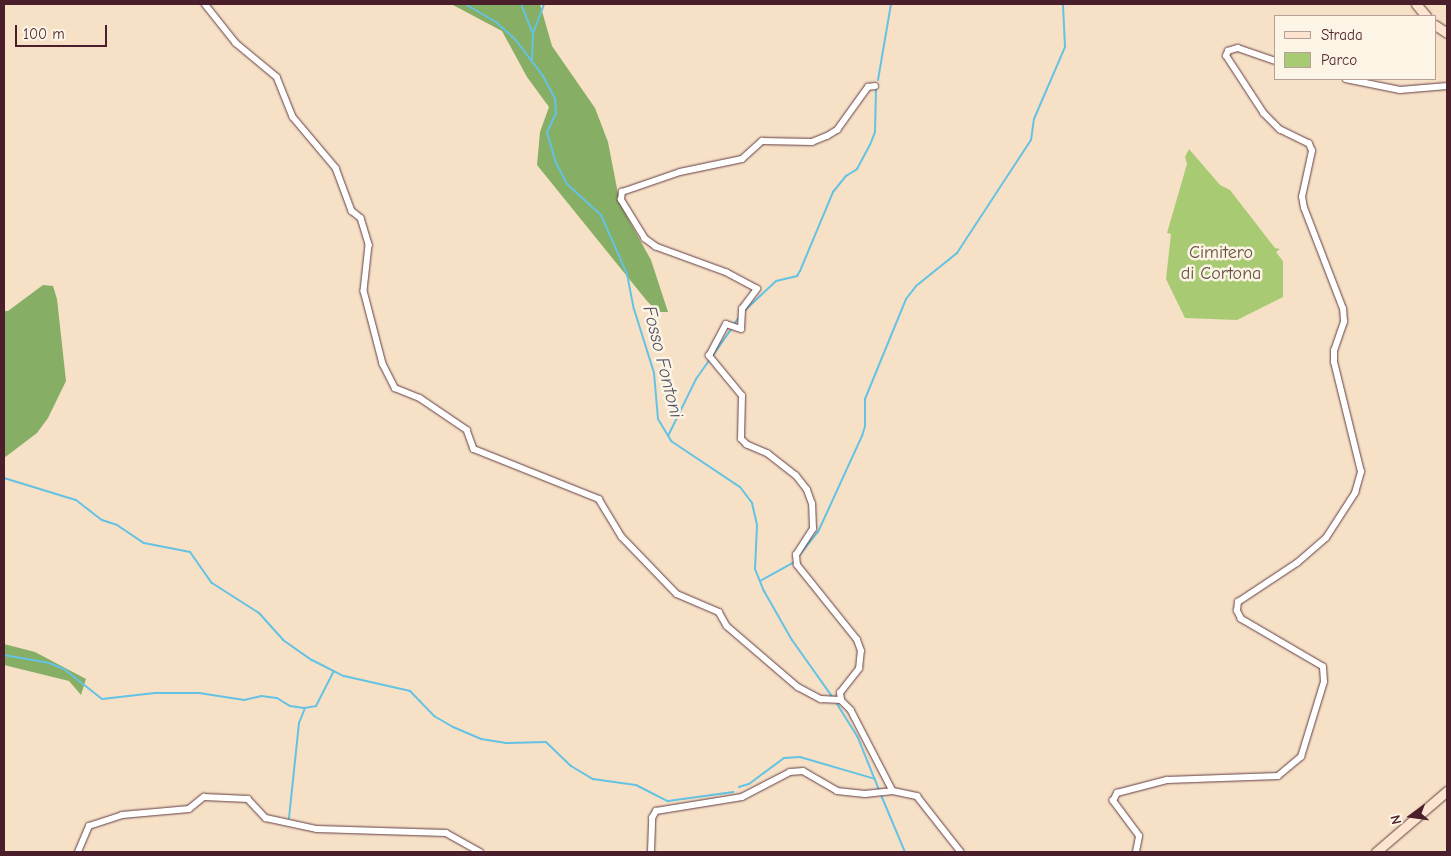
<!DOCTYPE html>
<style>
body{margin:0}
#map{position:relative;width:1451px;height:856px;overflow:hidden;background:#f6e1c7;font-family:"Comic Neue",sans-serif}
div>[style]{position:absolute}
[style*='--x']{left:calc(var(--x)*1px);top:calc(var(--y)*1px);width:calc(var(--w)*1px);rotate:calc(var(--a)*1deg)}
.green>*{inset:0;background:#a8ca73}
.forest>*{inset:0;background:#86ae65}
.stream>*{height:2px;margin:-1px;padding:0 1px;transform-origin:1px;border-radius:1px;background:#64c2e3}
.roads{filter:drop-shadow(0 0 1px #643c42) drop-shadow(0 0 1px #643c42)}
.street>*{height:5.5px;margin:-2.75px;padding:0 2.75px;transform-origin:2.75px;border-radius:2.75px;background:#fff}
.secondary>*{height:9px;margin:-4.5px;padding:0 4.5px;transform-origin:4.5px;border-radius:4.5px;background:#fde4d0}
span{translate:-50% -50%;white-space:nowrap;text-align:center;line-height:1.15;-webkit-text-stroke:5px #fcf5e5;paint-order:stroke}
.park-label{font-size:18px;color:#665241}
.water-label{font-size:19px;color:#525062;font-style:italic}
.frame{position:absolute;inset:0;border:5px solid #4a1f2b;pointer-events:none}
.legend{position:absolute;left:1274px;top:15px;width:162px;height:65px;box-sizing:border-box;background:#fcf5e5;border:1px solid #b59f9b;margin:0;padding:6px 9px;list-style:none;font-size:15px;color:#4a1f2b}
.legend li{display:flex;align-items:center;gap:10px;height:25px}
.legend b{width:25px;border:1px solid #b59f9b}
.north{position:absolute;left:1386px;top:791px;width:50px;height:50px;-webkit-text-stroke:4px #fcf5e5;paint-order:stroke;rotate:256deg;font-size:14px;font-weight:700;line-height:20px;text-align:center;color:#4a1f2b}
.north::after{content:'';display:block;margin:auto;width:18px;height:22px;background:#4a1f2b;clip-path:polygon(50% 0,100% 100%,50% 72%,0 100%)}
.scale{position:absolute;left:15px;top:25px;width:92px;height:22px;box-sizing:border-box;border:2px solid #4a1f2b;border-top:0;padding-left:6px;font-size:15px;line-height:18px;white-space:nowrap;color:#4a1f2b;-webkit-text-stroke:4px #fcf5e5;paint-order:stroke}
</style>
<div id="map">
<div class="green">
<i style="clip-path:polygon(1189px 149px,1220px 185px,1230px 190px,1275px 248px,1280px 249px,1276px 252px,1283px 261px,1283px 297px,1237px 320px,1185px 318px,1166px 279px,1171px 234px,1167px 233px,1187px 164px,1185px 157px)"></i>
</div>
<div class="forest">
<i style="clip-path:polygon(451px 4px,540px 4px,552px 46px,595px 108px,608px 142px,620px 204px,651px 260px,668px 312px,658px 312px,647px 301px,537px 165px,540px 132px,549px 107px,527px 77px,502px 31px)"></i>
<i style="clip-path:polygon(43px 285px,53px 286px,57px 299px,66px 381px,48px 418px,37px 433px,4px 458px,4px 311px,8px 311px)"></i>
<i style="clip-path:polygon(4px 644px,35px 652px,86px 679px,81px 695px,69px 681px,4px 665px)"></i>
</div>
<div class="stream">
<i style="--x:465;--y:4;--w:36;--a:30"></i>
<i style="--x:496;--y:22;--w:25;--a:42"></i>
<i style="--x:515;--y:39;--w:46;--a:52.9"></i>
<i style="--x:543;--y:76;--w:26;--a:62"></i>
<i style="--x:555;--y:99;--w:14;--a:86"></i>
<i style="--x:556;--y:113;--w:21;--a:115"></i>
<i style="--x:547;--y:132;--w:32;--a:74"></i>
<i style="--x:556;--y:163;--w:24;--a:62"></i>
<i style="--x:567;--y:184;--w:46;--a:42.4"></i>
<i style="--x:601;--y:215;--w:64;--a:66.2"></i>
<i style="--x:627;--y:274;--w:36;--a:79"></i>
<i style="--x:634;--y:309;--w:67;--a:72.6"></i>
<i style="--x:654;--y:373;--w:46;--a:85"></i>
<i style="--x:658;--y:419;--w:26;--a:59"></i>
<i style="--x:671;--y:441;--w:83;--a:33.7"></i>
<i style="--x:740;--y:487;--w:20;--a:53"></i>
<i style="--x:752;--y:503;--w:23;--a:77"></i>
<i style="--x:757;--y:525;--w:44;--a:92.6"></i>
<i style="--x:755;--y:569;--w:24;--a:68"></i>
<i style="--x:764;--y:591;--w:56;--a:60.3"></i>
<i style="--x:792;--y:640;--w:71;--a:54.7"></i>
<i style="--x:521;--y:4;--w:31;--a:68"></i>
<i style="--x:533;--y:33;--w:27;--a:92"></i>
<i style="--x:533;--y:33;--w:31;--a:-69"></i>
<i style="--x:878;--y:80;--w:77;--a:-80.3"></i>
<i style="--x:743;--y:312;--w:45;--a:-43.2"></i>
<i style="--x:776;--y:281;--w:22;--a:-13"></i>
<i style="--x:797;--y:276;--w:6;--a:-59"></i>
<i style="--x:800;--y:271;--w:86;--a:-67.3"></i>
<i style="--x:833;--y:192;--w:21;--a:-51"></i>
<i style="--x:846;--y:176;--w:13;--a:-32"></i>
<i style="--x:857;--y:169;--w:27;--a:-62"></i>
<i style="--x:870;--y:145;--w:14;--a:-69"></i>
<i style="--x:875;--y:132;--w:44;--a:-88.7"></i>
<i style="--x:734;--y:324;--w:10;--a:-53"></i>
<i style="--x:668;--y:436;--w:64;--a:-63.8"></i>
<i style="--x:696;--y:379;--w:62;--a:-54.8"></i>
<i style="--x:4;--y:478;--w:75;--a:17"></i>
<i style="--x:76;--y:500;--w:33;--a:38"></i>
<i style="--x:102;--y:520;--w:16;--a:18"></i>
<i style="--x:117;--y:525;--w:32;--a:34"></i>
<i style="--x:144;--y:543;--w:47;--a:11.1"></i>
<i style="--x:190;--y:552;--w:38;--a:55"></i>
<i style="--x:212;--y:583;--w:56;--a:32.6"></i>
<i style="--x:259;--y:613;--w:36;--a:48"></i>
<i style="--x:283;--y:640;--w:35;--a:35"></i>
<i style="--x:312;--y:660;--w:36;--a:27"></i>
<i style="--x:344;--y:676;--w:68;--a:12.8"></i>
<i style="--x:410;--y:691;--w:35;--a:46"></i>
<i style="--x:434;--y:716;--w:22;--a:30"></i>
<i style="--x:453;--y:727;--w:30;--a:23"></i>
<i style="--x:481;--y:739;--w:24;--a:9"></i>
<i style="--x:505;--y:743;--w:41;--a:-1.4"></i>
<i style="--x:546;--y:742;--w:35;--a:44"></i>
<i style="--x:571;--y:766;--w:26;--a:31"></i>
<i style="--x:593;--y:779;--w:43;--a:7.9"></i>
<i style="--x:636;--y:785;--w:36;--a:27"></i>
<i style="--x:668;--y:801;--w:66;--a:-7.9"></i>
<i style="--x:800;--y:554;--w:28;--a:-51"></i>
<i style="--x:818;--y:532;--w:106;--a:-65.4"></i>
<i style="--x:862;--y:436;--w:10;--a:-73"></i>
<i style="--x:865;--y:426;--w:27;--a:-90"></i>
<i style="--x:865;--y:399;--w:108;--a:-67.7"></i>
<i style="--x:906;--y:299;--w:16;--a:-52"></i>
<i style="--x:916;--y:286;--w:53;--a:-38.8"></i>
<i style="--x:957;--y:253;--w:135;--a:-56.8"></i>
<i style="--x:1031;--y:140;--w:21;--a:-82"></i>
<i style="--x:1034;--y:119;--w:78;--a:-66.7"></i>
<i style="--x:1065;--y:47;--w:43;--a:-92.7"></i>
<i style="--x:760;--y:581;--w:37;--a:-29"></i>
<i style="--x:4;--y:655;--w:46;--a:10.1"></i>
<i style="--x:49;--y:663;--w:16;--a:22"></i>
<i style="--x:64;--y:669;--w:48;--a:38.3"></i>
<i style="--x:102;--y:699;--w:53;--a:-6.5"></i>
<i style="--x:155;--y:693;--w:44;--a:0"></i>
<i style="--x:199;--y:693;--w:46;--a:8.8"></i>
<i style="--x:244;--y:700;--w:17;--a:-13"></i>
<i style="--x:261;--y:696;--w:16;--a:7"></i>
<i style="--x:277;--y:698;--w:15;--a:32"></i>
<i style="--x:290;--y:706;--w:14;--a:8"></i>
<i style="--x:304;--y:708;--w:12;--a:-9"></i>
<i style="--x:316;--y:706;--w:39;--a:-63"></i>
<i style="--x:837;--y:704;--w:40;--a:58"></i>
<i style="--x:858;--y:738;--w:56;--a:68"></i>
<i style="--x:739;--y:787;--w:10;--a:-17"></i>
<i style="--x:749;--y:784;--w:44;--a:-36.6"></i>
<i style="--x:784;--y:758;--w:16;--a:-4"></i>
<i style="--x:800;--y:757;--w:78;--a:16.3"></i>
<i style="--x:881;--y:795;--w:62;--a:67.2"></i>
<i style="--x:289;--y:818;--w:96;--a:-84"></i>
<i style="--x:299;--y:723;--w:16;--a:-68"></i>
</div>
<div class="roads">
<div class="street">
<i style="--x:205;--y:4;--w:50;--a:51.5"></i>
<i style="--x:236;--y:43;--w:53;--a:39.7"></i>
<i style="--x:277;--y:77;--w:43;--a:68.2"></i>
<i style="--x:293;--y:117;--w:67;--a:49.9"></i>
<i style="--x:336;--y:168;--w:46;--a:69.6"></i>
<i style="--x:352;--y:211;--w:11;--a:38"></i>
<i style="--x:361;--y:218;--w:28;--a:73"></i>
<i style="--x:369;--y:245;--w:46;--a:96.2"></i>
<i style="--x:364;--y:291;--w:75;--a:75.4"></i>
<i style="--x:383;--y:364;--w:27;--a:63"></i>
<i style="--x:395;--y:388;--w:27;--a:22"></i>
<i style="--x:420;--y:398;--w:57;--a:34.2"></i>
<i style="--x:467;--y:430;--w:20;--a:70"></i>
<i style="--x:474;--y:449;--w:135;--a:21.8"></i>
<i style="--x:599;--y:499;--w:44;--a:58.8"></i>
<i style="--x:622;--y:537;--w:79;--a:46"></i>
<i style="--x:677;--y:594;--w:46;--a:23.2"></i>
<i style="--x:719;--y:612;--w:16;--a:60"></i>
<i style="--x:727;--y:626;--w:94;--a:40.7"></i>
<i style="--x:798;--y:687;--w:26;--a:28"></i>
<i style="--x:821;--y:699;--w:20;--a:3"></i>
<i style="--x:841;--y:700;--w:14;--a:45"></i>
<i style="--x:851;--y:710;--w:91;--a:62.6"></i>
<i style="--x:1346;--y:79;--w:55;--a:11.5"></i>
<i style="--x:1400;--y:90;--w:47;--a:-4.9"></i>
<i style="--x:841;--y:700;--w:7;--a:-98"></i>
<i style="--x:840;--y:693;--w:31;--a:-52"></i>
<i style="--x:859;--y:669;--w:18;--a:-84"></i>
<i style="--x:861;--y:651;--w:12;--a:-110"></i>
<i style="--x:857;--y:640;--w:96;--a:-128.7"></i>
<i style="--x:797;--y:565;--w:10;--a:-96"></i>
<i style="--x:796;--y:555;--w:31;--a:-57"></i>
<i style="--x:813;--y:529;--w:25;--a:-92"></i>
<i style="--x:812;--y:504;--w:15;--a:-110"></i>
<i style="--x:807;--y:490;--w:18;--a:-128"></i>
<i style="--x:796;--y:476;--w:36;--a:-142"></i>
<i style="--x:768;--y:454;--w:23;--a:-157"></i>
<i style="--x:747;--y:445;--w:8;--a:-135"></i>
<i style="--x:741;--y:439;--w:43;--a:-88.7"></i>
<i style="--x:742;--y:396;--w:52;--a:-129.5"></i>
<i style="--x:709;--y:356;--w:36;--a:-62"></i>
<i style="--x:726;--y:324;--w:16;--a:18"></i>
<i style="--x:741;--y:329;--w:20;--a:-87"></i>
<i style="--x:742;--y:309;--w:25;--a:-53"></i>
<i style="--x:757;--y:289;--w:34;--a:-152"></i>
<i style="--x:727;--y:273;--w:76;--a:-159.9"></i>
<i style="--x:656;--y:247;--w:14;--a:-144"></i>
<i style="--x:645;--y:239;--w:46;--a:-121.6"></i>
<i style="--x:621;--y:200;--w:8;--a:-83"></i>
<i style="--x:622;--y:192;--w:61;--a:-19"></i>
<i style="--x:680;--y:172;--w:63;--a:-11.8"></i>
<i style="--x:742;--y:159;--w:27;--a:-42"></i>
<i style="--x:762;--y:141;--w:50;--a:1.1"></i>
<i style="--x:812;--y:142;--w:16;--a:-22"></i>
<i style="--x:827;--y:136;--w:12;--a:-31"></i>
<i style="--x:837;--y:130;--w:53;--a:-54.2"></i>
<i style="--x:868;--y:87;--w:7;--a:-8"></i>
<i style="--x:78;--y:852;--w:28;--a:-67"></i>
<i style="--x:89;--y:826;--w:35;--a:-18"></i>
<i style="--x:122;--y:815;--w:67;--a:-5.1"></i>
<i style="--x:189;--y:809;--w:19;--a:-39"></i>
<i style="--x:204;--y:797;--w:44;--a:2.6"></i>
<i style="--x:248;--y:799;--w:26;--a:47"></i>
<i style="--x:266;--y:818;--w:52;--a:12.2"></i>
<i style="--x:317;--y:829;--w:129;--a:1.8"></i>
<i style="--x:446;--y:833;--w:39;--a:29"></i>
<i style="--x:651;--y:852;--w:34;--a:-88"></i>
<i style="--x:652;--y:818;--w:8;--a:-60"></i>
<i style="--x:656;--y:811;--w:87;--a:-9.2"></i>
<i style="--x:742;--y:797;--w:54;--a:-27.5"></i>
<i style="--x:790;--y:772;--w:13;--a:-4"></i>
<i style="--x:803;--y:771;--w:39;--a:30"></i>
<i style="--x:837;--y:791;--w:28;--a:6"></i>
<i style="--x:865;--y:794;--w:28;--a:-6"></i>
<i style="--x:893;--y:791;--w:25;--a:12"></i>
<i style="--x:917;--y:796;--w:71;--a:51.8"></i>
<i style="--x:1136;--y:852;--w:16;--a:-79"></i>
<i style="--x:1139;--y:836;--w:44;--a:-126.6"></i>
<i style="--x:1113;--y:801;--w:9;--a:-63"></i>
<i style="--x:1117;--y:793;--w:52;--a:-14.6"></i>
<i style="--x:1167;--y:780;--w:111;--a:-2.1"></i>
<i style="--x:1278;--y:776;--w:30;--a:-40"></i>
<i style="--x:1301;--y:757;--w:78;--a:-73"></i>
<i style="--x:1324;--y:682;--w:15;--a:-94"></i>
<i style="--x:1323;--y:667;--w:95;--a:-149.7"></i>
<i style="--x:1241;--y:619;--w:9;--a:-117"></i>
<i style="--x:1237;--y:611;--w:9;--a:-84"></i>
<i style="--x:1238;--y:602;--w:71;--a:-33.5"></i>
<i style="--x:1297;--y:563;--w:38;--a:-41"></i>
<i style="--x:1326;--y:538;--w:54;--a:-57.2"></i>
<i style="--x:1355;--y:493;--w:22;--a:-74"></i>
<i style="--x:1361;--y:472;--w:113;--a:-103.8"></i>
<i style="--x:1334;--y:362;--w:11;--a:-90"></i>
<i style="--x:1334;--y:351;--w:31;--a:-71"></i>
<i style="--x:1344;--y:322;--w:13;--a:-94"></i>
<i style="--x:1343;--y:309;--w:108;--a:-111.1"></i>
<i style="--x:1304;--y:208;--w:11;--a:-100"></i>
<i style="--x:1302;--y:197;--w:47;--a:-77.7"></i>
<i style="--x:1312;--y:151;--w:8;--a:-113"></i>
<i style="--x:1309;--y:144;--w:32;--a:-154"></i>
<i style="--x:1280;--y:130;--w:23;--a:-135"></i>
<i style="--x:1264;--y:114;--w:69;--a:-123.2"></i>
<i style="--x:1226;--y:56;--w:5;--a:-68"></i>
<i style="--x:1228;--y:51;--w:10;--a:-17"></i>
<i style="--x:1238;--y:48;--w:39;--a:19"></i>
</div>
<div class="secondary">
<i style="--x:1416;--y:4;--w:16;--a:50"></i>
<i style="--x:1435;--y:25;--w:14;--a:34"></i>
<i style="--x:1376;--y:852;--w:94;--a:-40.7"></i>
</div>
</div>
<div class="park-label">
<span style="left:1221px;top:264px">Cimitero<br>di Cortona</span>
</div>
<div class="water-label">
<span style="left:662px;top:362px;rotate:76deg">Fosso Fontoni</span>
</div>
<div class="frame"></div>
<ul class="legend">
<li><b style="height:6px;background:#fde4d0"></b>Strada</li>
<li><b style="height:14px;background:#a8ca73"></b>Parco</li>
</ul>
<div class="north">N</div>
<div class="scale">100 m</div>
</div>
